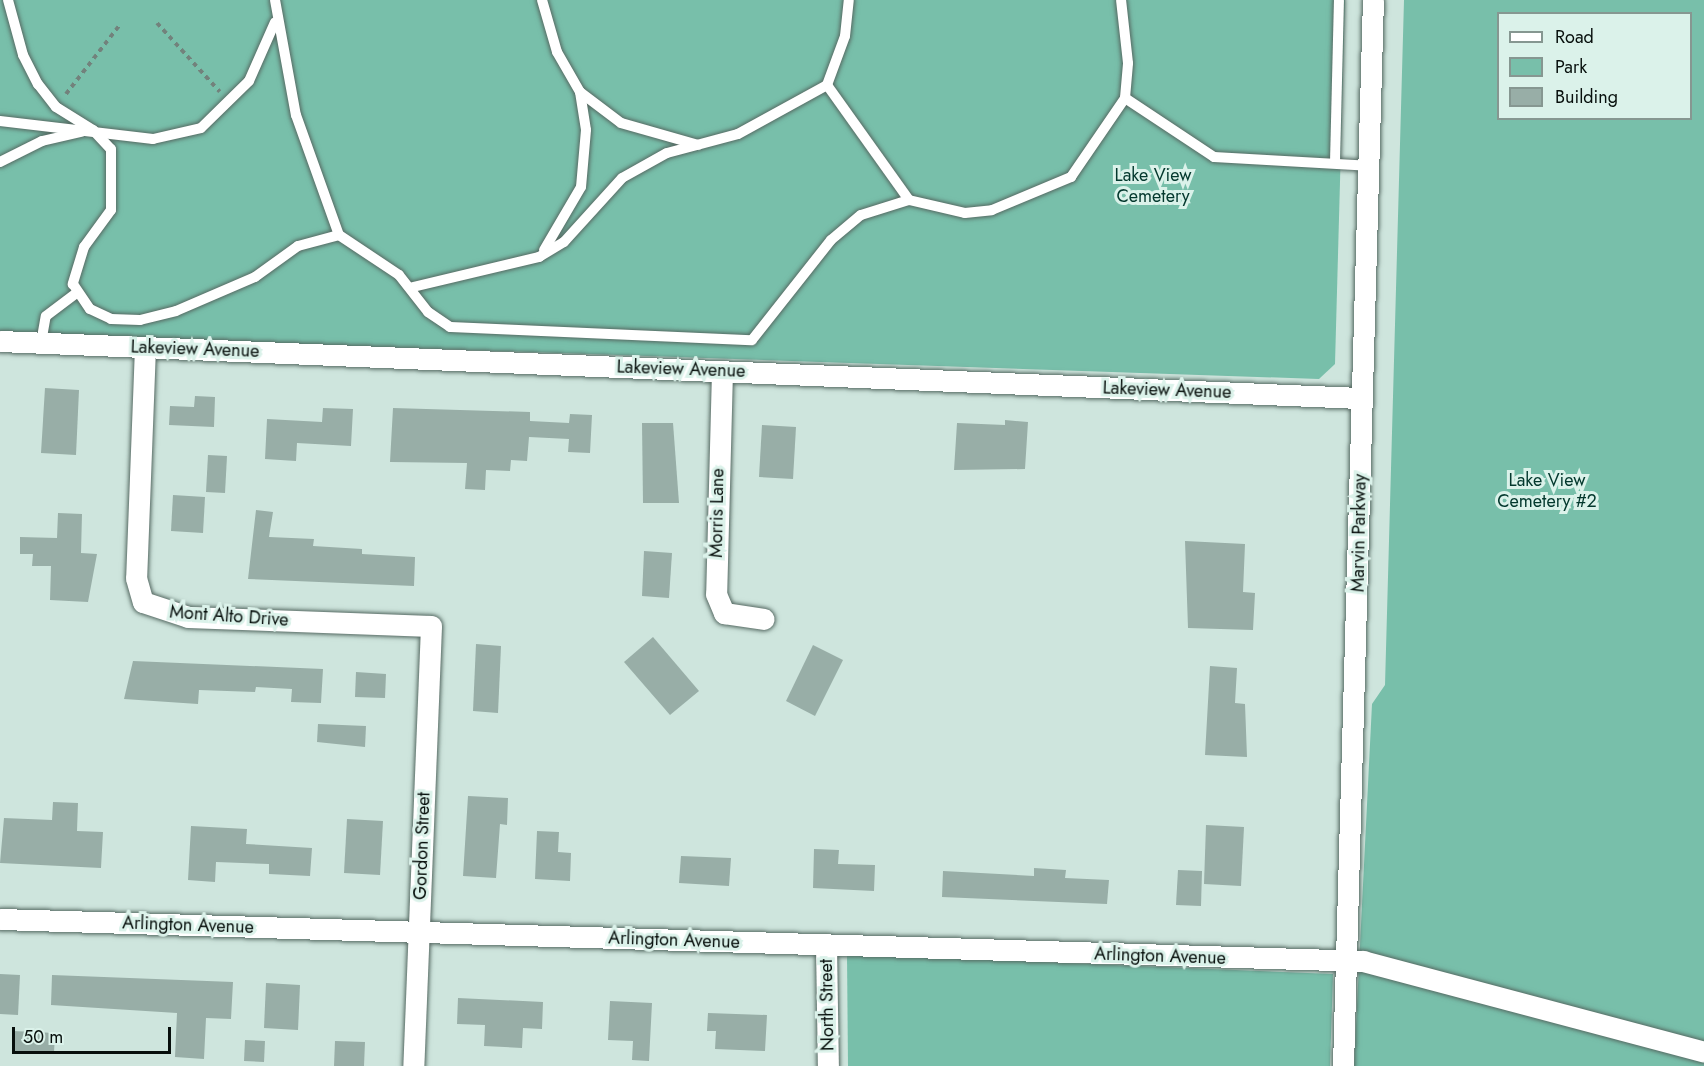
<!DOCTYPE html>
<style>
body{margin:0}
#map{position:relative;width:1704px;height:1066px;overflow:hidden;background:#cee5dd;font-family:Jost,sans-serif}
div>[style]{position:absolute}
[style*='--x']{left:calc(var(--x)*1px);top:calc(var(--y)*1px);width:calc(var(--w)*1px);rotate:calc(var(--a)*1deg)}
.green>*{inset:0;background:#78bfaa}
.building>*{inset:0;background:#98aea7}
.path>*{height:4px;margin-top:-2px;transform-origin:0;background:repeating-linear-gradient(90deg,#72827c 0 4.5px,transparent 0 9px)}
.roads{filter:drop-shadow(0 0 2px #566a63) drop-shadow(0 0 2px #566a63)}
.service>*{height:10px;margin:-5px;padding:0 5px;transform-origin:5px;border-radius:5px;background:#fff}
.minor>*{height:21px;margin:-10.5px;padding:0 10.5px;transform-origin:10.5px;border-radius:10.5px;background:#fff}
span{translate:-50% -50%;white-space:nowrap;text-align:center;line-height:1.15;-webkit-text-stroke:6px #dbf2ea;paint-order:stroke}
.park-label{font-size:18px;color:#03382d}
.street-label{font-size:18px;color:#070f0c}
.legend{position:absolute;left:1497px;top:12px;width:195px;height:108px;box-sizing:border-box;background:#dbf2ea;border:2px solid #869791;margin:0;padding:8px 10px;list-style:none;font-size:18px;color:#070f0c}
.legend li{display:flex;align-items:center;gap:12px;height:30px}
.legend b{width:30px;border:2px solid #869791}
.scale{position:absolute;left:12px;top:1027px;width:159px;height:27px;box-sizing:border-box;border:3px solid #070f0c;border-top:0;padding-left:8px;font-size:18px;line-height:21px;white-space:nowrap;color:#070f0c;-webkit-text-stroke:4px #dbf2ea;paint-order:stroke}
</style>
<div id="map">
<div class="green">
<i style="clip-path:polygon(0 0,1345px 0,1335px 364px,1319px 379px,0 334px)"></i>
<i style="clip-path:polygon(evenodd,1404px 0,1704px 0,1704px 1066px,1354px 1066px,1372px 704px,1385px 685px,1404px 0,1498px 14px,1690px 14px,1690px 118px,1498px 118px,1498px 14px)"></i>
<i style="clip-path:polygon(847px 954px,1333px 974px,1330px 1066px,848px 1066px)"></i>
</div>
<div class="building">
<i style="clip-path:polygon(45px 388px,79px 390px,76px 455px,41px 453px)"></i>
<i style="clip-path:polygon(195px 396px,215px 397px,214px 427px,169px 425px,170px 406px,194px 407px)"></i>
<i style="clip-path:polygon(323px 408px,353px 409px,351px 446px,297px 443px,296px 461px,265px 459px,267px 419px,322px 422px)"></i>
<i style="clip-path:polygon(393px 408px,530px 412px,530px 421px,569px 423px,570px 414px,592px 415px,590px 453px,568px 452px,569px 439px,529px 437px,527px 461px,511px 460px,510px 471px,486px 470px,485px 490px,465px 489px,467px 463px,390px 462px)"></i>
<i style="clip-path:polygon(1005px 420px,1028px 422px,1025px 469px,954px 470px,957px 423px,1005px 425px)"></i>
<i style="clip-path:polygon(642px 423px,673px 423px,679px 503px,643px 503px)"></i>
<i style="clip-path:polygon(762px 425px,796px 427px,793px 479px,759px 477px)"></i>
<i style="clip-path:polygon(208px 455px,227px 456px,225px 493px,206px 492px)"></i>
<i style="clip-path:polygon(173px 495px,205px 497px,203px 533px,171px 531px)"></i>
<i style="clip-path:polygon(256px 510px,273px 512px,269px 537px,314px 539px,313px 546px,362px 549px,362px 554px,415px 557px,414px 586px,248px 579px)"></i>
<i style="clip-path:polygon(58px 513px,82px 514px,81px 553px,97px 554px,88px 602px,50px 600px,51px 566px,32px 566px,33px 554px,20px 554px,20px 537px,57px 538px)"></i>
<i style="clip-path:polygon(1185px 541px,1245px 544px,1243px 592px,1255px 593px,1253px 630px,1188px 628px)"></i>
<i style="clip-path:polygon(644px 551px,672px 553px,669px 598px,642px 596px)"></i>
<i style="clip-path:polygon(653px 637px,699px 691px,670px 715px,624px 662px)"></i>
<i style="clip-path:polygon(476px 644px,501px 646px,498px 713px,473px 711px)"></i>
<i style="clip-path:polygon(813px 645px,843px 660px,815px 716px,786px 701px)"></i>
<i style="clip-path:polygon(133px 661px,323px 669px,321px 703px,291px 702px,292px 689px,256px 687px,255px 692px,199px 690px,198px 704px,124px 699px)"></i>
<i style="clip-path:polygon(1210px 666px,1237px 668px,1235px 703px,1245px 704px,1247px 757px,1205px 755px)"></i>
<i style="clip-path:polygon(356px 672px,386px 674px,385px 698px,355px 697px)"></i>
<i style="clip-path:polygon(318px 724px,366px 726px,365px 747px,317px 742px)"></i>
<i style="clip-path:polygon(468px 796px,508px 798px,507px 825px,500px 824px,496px 878px,463px 876px)"></i>
<i style="clip-path:polygon(53px 802px,78px 803px,77px 831px,103px 832px,101px 868px,0 863px,4px 818px,52px 820px)"></i>
<i style="clip-path:polygon(347px 819px,383px 821px,380px 875px,344px 873px)"></i>
<i style="clip-path:polygon(1206px 825px,1244px 827px,1241px 886px,1204px 884px)"></i>
<i style="clip-path:polygon(191px 826px,247px 829px,246px 844px,312px 848px,310px 876px,269px 874px,269px 864px,216px 862px,215px 882px,188px 880px)"></i>
<i style="clip-path:polygon(537px 831px,559px 832px,558px 852px,571px 853px,570px 881px,535px 879px)"></i>
<i style="clip-path:polygon(814px 849px,839px 850px,838px 864px,875px 865px,874px 891px,813px 888px)"></i>
<i style="clip-path:polygon(681px 856px,731px 858px,729px 886px,679px 883px)"></i>
<i style="clip-path:polygon(1034px 868px,1066px 870px,1065px 878px,1109px 880px,1107px 904px,942px 897px,943px 871px,1034px 876px)"></i>
<i style="clip-path:polygon(1178px 870px,1202px 871px,1201px 906px,1176px 905px)"></i>
<i style="clip-path:polygon(0 974px,20px 975px,18px 1015px,0 1014px)"></i>
<i style="clip-path:polygon(52px 975px,233px 982px,231px 1019px,206px 1018px,204px 1059px,175px 1057px,177px 1013px,51px 1005px)"></i>
<i style="clip-path:polygon(266px 983px,300px 985px,298px 1030px,264px 1028px)"></i>
<i style="clip-path:polygon(458px 998px,543px 1002px,542px 1029px,523px 1028px,522px 1048px,484px 1046px,485px 1025px,457px 1024px)"></i>
<i style="clip-path:polygon(610px 1001px,652px 1003px,649px 1061px,632px 1060px,633px 1041px,608px 1040px)"></i>
<i style="clip-path:polygon(708px 1013px,767px 1015px,765px 1051px,715px 1049px,716px 1031px,707px 1031px)"></i>
<i style="clip-path:polygon(13px 1031px,55px 1033px,54px 1053px,12px 1051px)"></i>
<i style="clip-path:polygon(245px 1040px,265px 1041px,264px 1062px,244px 1061px)"></i>
<i style="clip-path:polygon(335px 1041px,365px 1042px,364px 1066px,334px 1066px)"></i>
</div>
<div class="path">
<i style="--x:157;--y:23;--w:93;--a:47.6"></i>
<i style="--x:66;--y:94;--w:86;--a:-52.1"></i>
</div>
<div class="roads">
<div class="service">
<i style="--x:8;--y:0;--w:57;--a:74.7"></i>
<i style="--x:23;--y:55;--w:33;--a:63"></i>
<i style="--x:38;--y:84;--w:29;--a:52"></i>
<i style="--x:56;--y:107;--w:44;--a:31.9"></i>
<i style="--x:93;--y:130;--w:26;--a:47"></i>
<i style="--x:111;--y:149;--w:61;--a:90"></i>
<i style="--x:111;--y:210;--w:46;--a:126.1"></i>
<i style="--x:84;--y:247;--w:39;--a:107"></i>
<i style="--x:73;--y:284;--w:30;--a:56"></i>
<i style="--x:90;--y:309;--w:23;--a:25"></i>
<i style="--x:111;--y:319;--w:29;--a:2"></i>
<i style="--x:140;--y:320;--w:37;--a:-14"></i>
<i style="--x:176;--y:311;--w:86;--a:-23.3"></i>
<i style="--x:255;--y:277;--w:53;--a:-35.8"></i>
<i style="--x:298;--y:246;--w:42;--a:-15"></i>
<i style="--x:275;--y:0;--w:117;--a:79.7"></i>
<i style="--x:296;--y:115;--w:127;--a:70.3"></i>
<i style="--x:339;--y:235;--w:72;--a:33.7"></i>
<i style="--x:399;--y:275;--w:47;--a:51.9"></i>
<i style="--x:428;--y:312;--w:27;--a:34"></i>
<i style="--x:450;--y:327;--w:302;--a:2.5"></i>
<i style="--x:752;--y:340;--w:127;--a:-51.7"></i>
<i style="--x:831;--y:240;--w:39;--a:-40"></i>
<i style="--x:861;--y:215;--w:50;--a:-17.4"></i>
<i style="--x:909;--y:200;--w:57;--a:13.1"></i>
<i style="--x:965;--y:213;--w:27;--a:-6"></i>
<i style="--x:992;--y:210;--w:86;--a:-22.7"></i>
<i style="--x:1071;--y:177;--w:96;--a:-55.6"></i>
<i style="--x:1125;--y:98;--w:35;--a:-85"></i>
<i style="--x:1128;--y:63;--w:63;--a:-96.3"></i>
<i style="--x:542;--y:0;--w:54;--a:73.9"></i>
<i style="--x:557;--y:52;--w:46;--a:60.1"></i>
<i style="--x:580;--y:92;--w:38;--a:81"></i>
<i style="--x:586;--y:130;--w:57;--a:95"></i>
<i style="--x:581;--y:187;--w:73;--a:120.4"></i>
<i style="--x:827;--y:85;--w:141;--a:54.5"></i>
<i style="--x:580;--y:92;--w:51;--a:37.1"></i>
<i style="--x:621;--y:123;--w:80;--a:15.9"></i>
<i style="--x:1125;--y:98;--w:107;--a:33.5"></i>
<i style="--x:1214;--y:157;--w:154;--a:3.3"></i>
<i style="--x:0;--y:121;--w:154;--a:6.7"></i>
<i style="--x:153;--y:139;--w:49;--a:-12.9"></i>
<i style="--x:201;--y:128;--w:67;--a:-44.4"></i>
<i style="--x:249;--y:81;--w:64;--a:-66.2"></i>
<i style="--x:0;--y:162;--w:47;--a:-26.6"></i>
<i style="--x:42;--y:141;--w:40;--a:-13"></i>
<i style="--x:1335;--y:162;--w:162;--a:-88.6"></i>
<i style="--x:413;--y:287;--w:130;--a:-13.4"></i>
<i style="--x:539;--y:257;--w:29;--a:-31"></i>
<i style="--x:564;--y:242;--w:86;--a:-47.8"></i>
<i style="--x:622;--y:178;--w:51;--a:-29.1"></i>
<i style="--x:667;--y:153;--w:73;--a:-15"></i>
<i style="--x:738;--y:134;--w:102;--a:-28.8"></i>
<i style="--x:827;--y:85;--w:52;--a:-69.8"></i>
<i style="--x:845;--y:36;--w:36;--a:-84"></i>
<i style="--x:41;--y:343;--w:27;--a:-80"></i>
<i style="--x:46;--y:316;--w:39;--a:-37"></i>
</div>
<div class="minor">
<i style="--x:0;--y:341;--w:1363;--a:2.4"></i>
<i style="--x:145;--y:347;--w:231;--a:92.2"></i>
<i style="--x:136;--y:578;--w:25;--a:74"></i>
<i style="--x:143;--y:602;--w:47;--a:18.4"></i>
<i style="--x:188;--y:617;--w:243;--a:2.1"></i>
<i style="--x:431;--y:626;--w:440;--a:92.3"></i>
<i style="--x:722;--y:371;--w:223;--a:91.5"></i>
<i style="--x:716;--y:594;--w:21;--a:67"></i>
<i style="--x:724;--y:613;--w:40;--a:8.5"></i>
<i style="--x:0;--y:919;--w:1364;--a:1.76"></i>
<i style="--x:1363;--y:961;--w:353;--a:14.9"></i>
<i style="--x:826;--y:945;--w:121;--a:89.1"></i>
<i style="--x:1343;--y:1066;--w:1066;--a:-88.39"></i>
</div>
</div>
<div class="park-label">
<span style="left:1153px;top:186px">Lake View<br>Cemetery</span>
<span style="left:1547px;top:491px">Lake View<br>Cemetery #2</span>
</div>
<div class="street-label">
<span style="left:195px;top:349px;rotate:2deg">Lakeview Avenue</span>
<span style="left:681px;top:369px;rotate:2deg">Lakeview Avenue</span>
<span style="left:1167px;top:390px;rotate:2deg">Lakeview Avenue</span>
<span style="left:717px;top:513px;rotate:-89deg">Morris Lane</span>
<span style="left:1359px;top:533px;rotate:-89deg">Marvin Parkway</span>
<span style="left:229px;top:616px;rotate:4deg">Mont Alto Drive</span>
<span style="left:422px;top:846px;rotate:-88deg">Gordon Street</span>
<span style="left:188px;top:925px;rotate:2deg">Arlington Avenue</span>
<span style="left:674px;top:940px;rotate:2deg">Arlington Avenue</span>
<span style="left:1160px;top:956px;rotate:2deg">Arlington Avenue</span>
<span style="left:827px;top:1005px;rotate:-91deg">North Street</span>
</div>
<ul class="legend">
<li><b style="height:8px;background:#fff"></b>Road</li>
<li><b style="height:16px;background:#78bfaa"></b>Park</li>
<li><b style="height:16px;background:#98aea7"></b>Building</li>
</ul>
<div class="scale">50 m</div>
</div>
